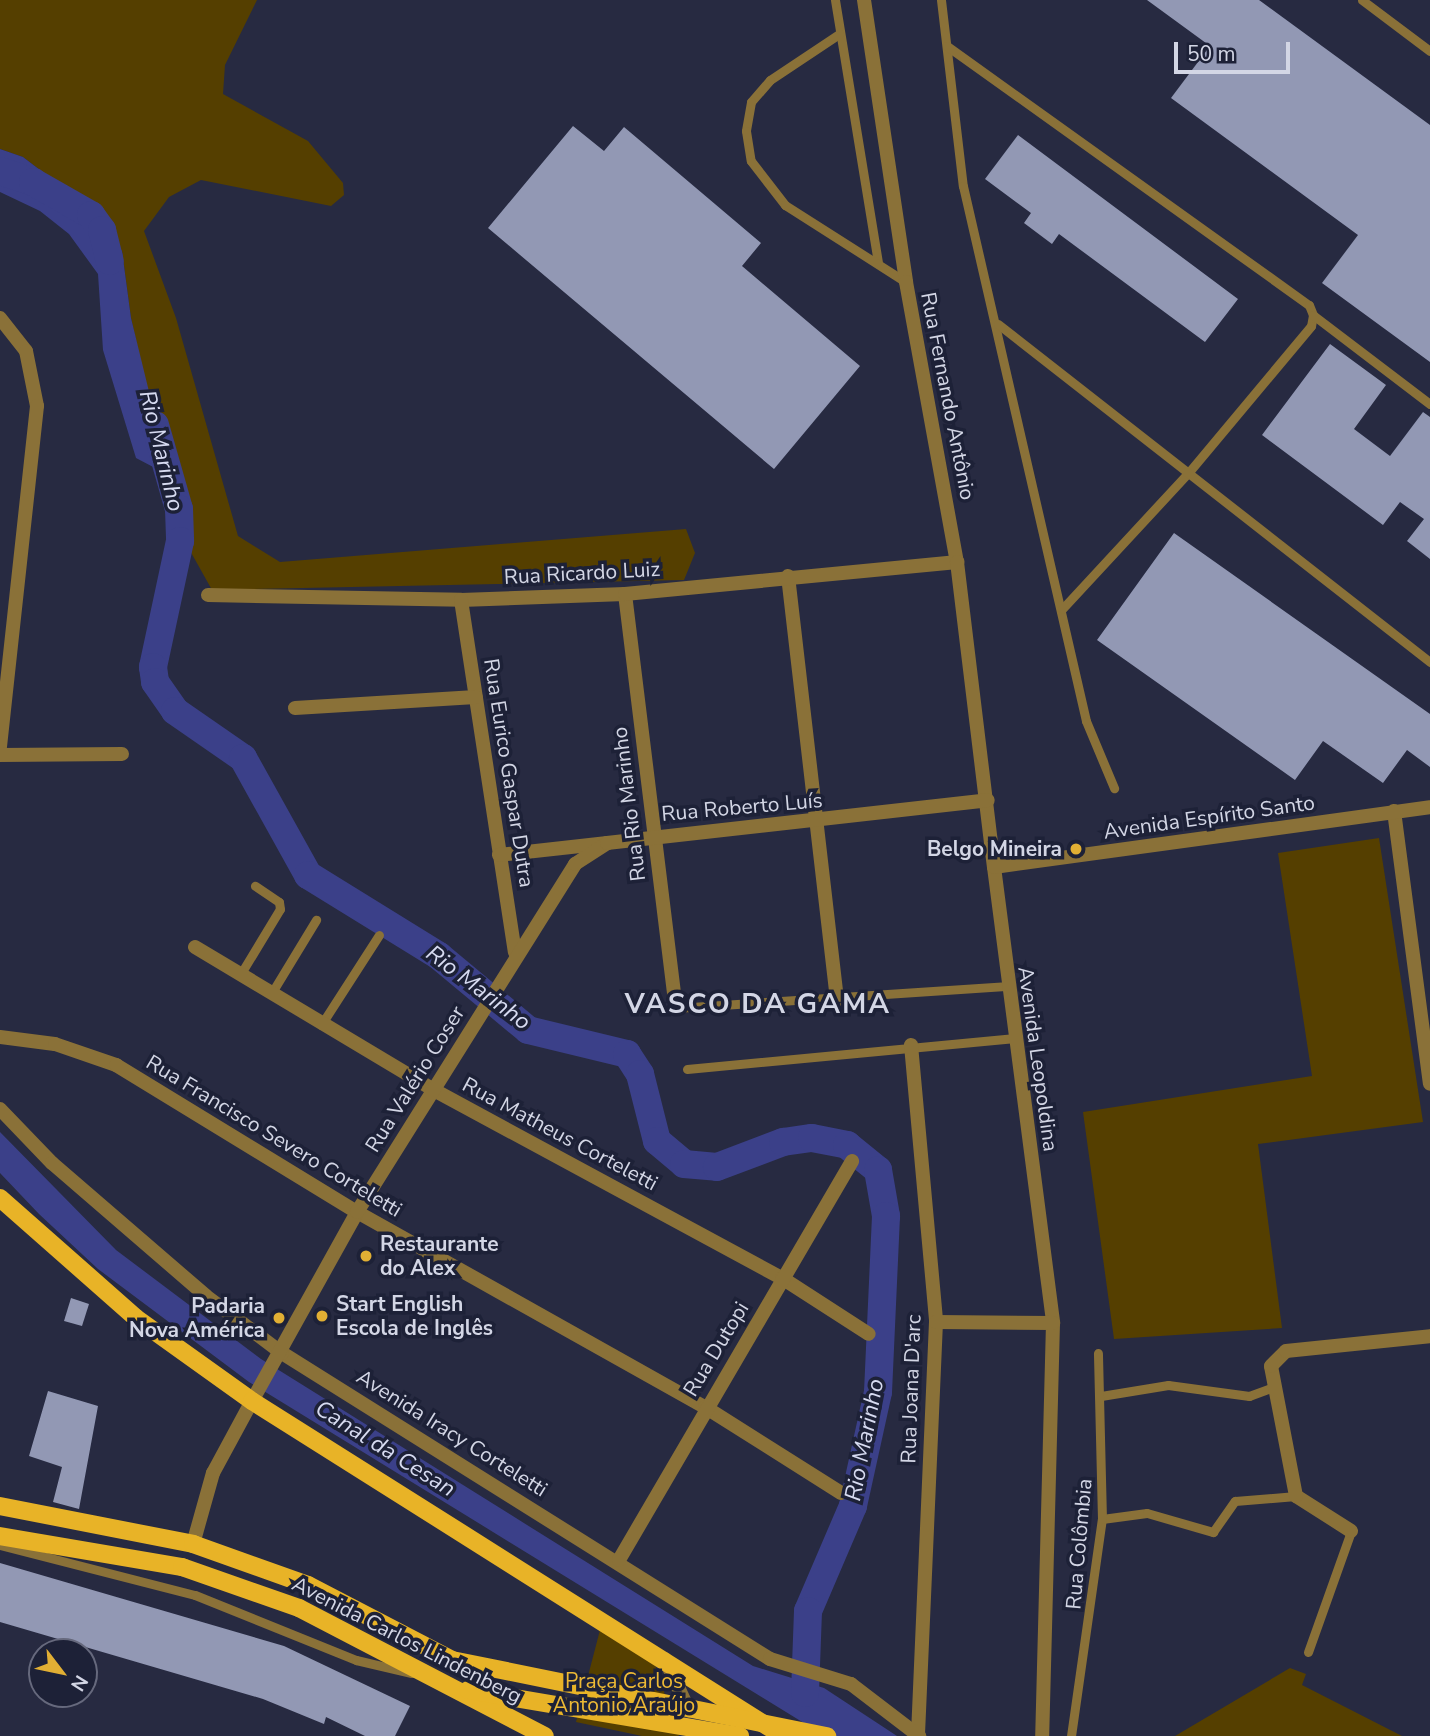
<!DOCTYPE html>
<meta charset="utf-8">
<style>
body{margin:0}
#map{position:relative;width:1430px;height:1736px;overflow:hidden;background:#272a41;font-family:"Nunito Sans",sans-serif}
div>[style]{position:absolute}
[style*='--x']{left:calc(var(--x)*1px);top:calc(var(--y)*1px);width:calc(var(--w)*1px);rotate:calc(var(--a)*1deg)}
.green>*{inset:0;background:#553f00}
.water>*{inset:0;background:#3b4089}
.river>*{height:28px;margin:-14px;padding:0 14px;transform-origin:14px;border-radius:14px;background:#3b4089}
.building>*{inset:0;background:#9298b4}
.service>*{height:9px;margin:-4.5px;padding:0 4.5px;transform-origin:4.5px;border-radius:4.5px;background:#8a7138}
.minor>*{height:14px;margin:-7px;padding:0 7px;transform-origin:7px;border-radius:7px;background:#8a7138}
.tertiary>*{height:14px;margin:-7px;padding:0 7px;transform-origin:7px;border-radius:7px;background:#8a7138}
.primary>*{height:18px;margin:-9px;padding:0 9px;transform-origin:9px;border-radius:9px;background:#e8b327}
.dots>*{width:19px;height:19px;translate:-50% -50%;box-sizing:border-box;border:4px solid #1d2137;border-radius:50%}
span{translate:-50% -50%;white-space:nowrap;text-align:center;line-height:1.15;-webkit-text-stroke:7px #1d2137;paint-order:stroke}
.street-label{font-size:21px;color:#d3d6e5}
.poi-label{font-size:21px;color:#d3d6e5;font-weight:700}
.right{translate:-100% -50%;text-align:right}
.left{translate:0 -50%;text-align:left}
.park-label{font-size:21px;color:#edb935}
.water-label{font-size:23px;color:#d7dbf1;font-style:italic}
.district-label{font-size:28px;color:#d3d6e5;font-weight:700;letter-spacing:2px}
.north{position:absolute;left:28px;top:1638px;width:70px;height:70px;box-sizing:border-box;background:#1d2137;border:2px solid #66697d;border-radius:50%;rotate:122deg;font-size:19px;font-weight:700;line-height:28px;text-align:center;color:#d3d6e5}
.north::after{content:'';display:block;margin:auto;width:24px;height:32px;background:#e1af34;clip-path:polygon(50% 0,100% 100%,50% 72%,0 100%)}
.scale{position:absolute;left:1174px;top:42px;width:116px;height:32px;box-sizing:border-box;border:4px solid #d3d6e5;border-top:0;padding-left:9px;font-size:21px;line-height:24px;white-space:nowrap;color:#d3d6e5;-webkit-text-stroke:5px #1d2137;paint-order:stroke}
</style>
<div id="map">
<div class="green">
<i style="clip-path:polygon(0 0,257px 0,225px 65px,223px 94px,308px 141px,343px 183px,344px 195px,331px 206px,201px 180px,169px 197px,144px 231px,176px 318px,238px 536px,280px 562px,686px 529px,695px 553px,684px 580px,212px 590px,179px 531px,131px 318px,122px 251px,57px 183px,23px 157px,0 149px)"></i>
<i style="clip-path:polygon(1379px 838px,1423px 1122px,1258px 1144px,1282px 1328px,1114px 1339px,1083px 1112px,1312px 1076px,1278px 853px)"></i>
<i style="clip-path:polygon(600px 1630px,655px 1665px,679px 1736px,642px 1736px,576px 1722px)"></i>
<i style="clip-path:polygon(1290px 1668px,1306px 1674px,1302px 1685px,1402px 1736px,1175px 1736px)"></i>
</div>
<div class="water">
<i style="clip-path:polygon(0 149px,23px 157px,57px 183px,122px 251px,131px 318px,166px 461px,157px 469px,136px 458px,103px 350px,98px 274px,69px 234px,40px 211px,0 192px)"></i>
<i style="clip-path:polygon(0 1132px,116px 1250px,261px 1359px,753px 1666px,824px 1688px,897px 1736px,825px 1736px,249px 1382px,98px 1269px,39px 1214px,0 1173px)"></i>
</div>
<div class="river">
<i style="--x:0;--y:171;--w:35;--a:18"></i>
<i style="--x:33;--y:182;--w:67;--a:29.6"></i>
<i style="--x:91;--y:215;--w:19;--a:54"></i>
<i style="--x:102;--y:230;--w:32;--a:76"></i>
<i style="--x:155;--y:425;--w:87;--a:74.1"></i>
<i style="--x:179;--y:509;--w:32;--a:88"></i>
<i style="--x:180;--y:541;--w:129;--a:102.1"></i>
<i style="--x:153;--y:667;--w:15;--a:82"></i>
<i style="--x:155;--y:682;--w:35;--a:55"></i>
<i style="--x:175;--y:711;--w:83;--a:34.7"></i>
<i style="--x:243;--y:758;--w:134;--a:60.9"></i>
<i style="--x:308;--y:875;--w:154;--a:31.7"></i>
<i style="--x:439;--y:956;--w:116;--a:39.7"></i>
<i style="--x:528;--y:1030;--w:102;--a:13.6"></i>
<i style="--x:627;--y:1054;--w:24;--a:57"></i>
<i style="--x:640;--y:1074;--w:69;--a:75.8"></i>
<i style="--x:657;--y:1141;--w:35;--a:40"></i>
<i style="--x:684;--y:1164;--w:33;--a:5"></i>
<i style="--x:717;--y:1167;--w:71;--a:-20.7"></i>
<i style="--x:783;--y:1142;--w:29;--a:-8"></i>
<i style="--x:812;--y:1138;--w:36;--a:11"></i>
<i style="--x:847;--y:1145;--w:40;--a:39"></i>
<i style="--x:878;--y:1170;--w:47;--a:80.1"></i>
<i style="--x:886;--y:1216;--w:176;--a:92.6"></i>
<i style="--x:878;--y:1392;--w:117;--a:102.4"></i>
<i style="--x:853;--y:1506;--w:114;--a:113.2"></i>
<i style="--x:808;--y:1611;--w:82;--a:92.1"></i>
</div>
<div class="building">
<i style="clip-path:polygon(1147px 0,1259px 0,1430px 125px,1430px 362px,1322px 283px,1358px 235px,1171px 98px,1210px 46px)"></i>
<i style="clip-path:polygon(573px 126px,604px 151px,624px 127px,761px 243px,742px 266px,860px 366px,774px 469px,488px 228px)"></i>
<i style="clip-path:polygon(1018px 135px,1238px 299px,1205px 342px,1059px 234px,1052px 244px,1024px 223px,1031px 213px,985px 179px)"></i>
<i style="clip-path:polygon(1330px 344px,1386px 385px,1354px 429px,1390px 456px,1423px 412px,1430px 417px,1430px 559px,1407px 541px,1424px 519px,1400px 502px,1383px 525px,1262px 435px)"></i>
<i style="clip-path:polygon(1174px 533px,1430px 714px,1430px 767px,1407px 750px,1383px 783px,1323px 741px,1295px 780px,1097px 640px)"></i>
<i style="clip-path:polygon(71px 1298px,89px 1304px,82px 1326px,64px 1321px)"></i>
<i style="clip-path:polygon(48px 1391px,98px 1406px,79px 1509px,53px 1502px,62px 1467px,29px 1456px)"></i>
<i style="clip-path:polygon(0 1563px,284px 1646px,410px 1706px,395px 1736px,365px 1736px,326px 1717px,324px 1724px,263px 1699px,0 1622px)"></i>
</div>
<div class="service">
<i style="--x:835;--y:0;--w:267;--a:80.7"></i>
<i style="--x:941;--y:0;--w:187;--a:83.3"></i>
<i style="--x:963;--y:186;--w:549;--a:77.05"></i>
<i style="--x:1086;--y:721;--w:73;--a:67.3"></i>
<i style="--x:1362;--y:0;--w:85;--a:36.9"></i>
<i style="--x:839;--y:34;--w:83;--a:146.3"></i>
<i style="--x:770;--y:80;--w:29;--a:131"></i>
<i style="--x:751;--y:102;--w:29;--a:100"></i>
<i style="--x:746;--y:131;--w:30;--a:81"></i>
<i style="--x:751;--y:161;--w:56;--a:52.3"></i>
<i style="--x:785;--y:205;--w:143;--a:32.5"></i>
<i style="--x:947;--y:46;--w:445;--a:35.6"></i>
<i style="--x:1309;--y:305;--w:11;--a:68"></i>
<i style="--x:1313;--y:315;--w:11;--a:100"></i>
<i style="--x:1311;--y:326;--w:192;--a:129.9"></i>
<i style="--x:1188;--y:473;--w:185;--a:132.8"></i>
<i style="--x:1313;--y:315;--w:147;--a:37.3"></i>
<i style="--x:998;--y:324;--w:549;--a:38.04"></i>
<i style="--x:240;--y:975;--w:77;--a:-58.8"></i>
<i style="--x:280;--y:909;--w:7;--a:-98"></i>
<i style="--x:279;--y:902;--w:29;--a:-146"></i>
<i style="--x:271;--y:994;--w:87;--a:-58.7"></i>
<i style="--x:676;--y:1008;--w:330;--a:-3.8"></i>
<i style="--x:321;--y:1025;--w:107;--a:-57.2"></i>
<i style="--x:687;--y:1069;--w:327;--a:-5.4"></i>
<i style="--x:1101;--y:1396;--w:68;--a:-9.3"></i>
<i style="--x:1168;--y:1385;--w:82;--a:7.7"></i>
<i style="--x:1249;--y:1396;--w:27;--a:-20"></i>
<i style="--x:1102;--y:1519;--w:45;--a:-7.6"></i>
<i style="--x:1147;--y:1513;--w:69;--a:16.1"></i>
<i style="--x:1213;--y:1532;--w:38;--a:-55"></i>
<i style="--x:1235;--y:1501;--w:61;--a:-4.7"></i>
<i style="--x:0;--y:1545;--w:201;--a:14.4"></i>
<i style="--x:195;--y:1595;--w:174;--a:22"></i>
<i style="--x:356;--y:1660;--w:57;--a:13.3"></i>
<i style="--x:1308;--y:1652;--w:128;--a:-70.4"></i>
<i style="--x:1071;--y:1736;--w:219;--a:-81.9"></i>
<i style="--x:1102;--y:1519;--w:166;--a:-91.4"></i>
</div>
<div class="minor">
<i style="--x:0;--y:318;--w:42;--a:51.8"></i>
<i style="--x:26;--y:351;--w:56;--a:78.7"></i>
<i style="--x:37;--y:406;--w:344;--a:96.2"></i>
<i style="--x:788;--y:576;--w:427;--a:83.4"></i>
<i style="--x:625;--y:594;--w:417;--a:83"></i>
<i style="--x:208;--y:595;--w:253;--a:1.1"></i>
<i style="--x:461;--y:600;--w:164;--a:-2.1"></i>
<i style="--x:625;--y:594;--w:334;--a:-5.5"></i>
<i style="--x:461;--y:600;--w:356;--a:81.3"></i>
<i style="--x:295;--y:708;--w:181;--a:-3.5"></i>
<i style="--x:0;--y:755;--w:122;--a:-0.5"></i>
<i style="--x:1394;--y:811;--w:275;--a:82.5"></i>
<i style="--x:499;--y:855;--w:109;--a:-6.3"></i>
<i style="--x:994;--y:867;--w:460;--a:82.6"></i>
<i style="--x:1053;--y:1323;--w:413;--a:91.5"></i>
<i style="--x:195;--y:947;--w:276;--a:30.9"></i>
<i style="--x:432;--y:1089;--w:398;--a:28.4"></i>
<i style="--x:782;--y:1278;--w:103;--a:32.8"></i>
<i style="--x:911;--y:1045;--w:278;--a:84.8"></i>
<i style="--x:936;--y:1322;--w:413;--a:92.5"></i>
<i style="--x:357;--y:1212;--w:399;--a:29.3"></i>
<i style="--x:705;--y:1407;--w:161;--a:32.3"></i>
<i style="--x:936;--y:1322;--w:117;--a:0.5"></i>
<i style="--x:282;--y:1353;--w:576;--a:32.09"></i>
<i style="--x:770;--y:1659;--w:85;--a:17.2"></i>
<i style="--x:851;--y:1684;--w:86;--a:37.4"></i>
<i style="--x:1351;--y:1531;--w:65;--a:-147.5"></i>
<i style="--x:1296;--y:1496;--w:132;--a:-100.9"></i>
<i style="--x:1271;--y:1366;--w:21;--a:-45"></i>
<i style="--x:1286;--y:1351;--w:145;--a:-5.9"></i>
<i style="--x:193;--y:1544;--w:74;--a:-74.3"></i>
<i style="--x:213;--y:1473;--w:82;--a:-61.6"></i>
<i style="--x:619;--y:1560;--w:462;--a:-59.7"></i>
<i style="--x:665;--y:1659;--w:57;--a:65.2"></i>
</div>
<div class="tertiary">
<i style="--x:864;--y:0;--w:285;--a:81.5"></i>
<i style="--x:906;--y:282;--w:285;--a:79.7"></i>
<i style="--x:957;--y:562;--w:307;--a:83.1"></i>
<i style="--x:994;--y:867;--w:440;--a:-7.8"></i>
<i style="--x:0;--y:1037;--w:55;--a:7.3"></i>
<i style="--x:55;--y:1044;--w:65;--a:19"></i>
<i style="--x:116;--y:1065;--w:282;--a:31.4"></i>
<i style="--x:0;--y:1109;--w:75;--a:46.1"></i>
<i style="--x:52;--y:1163;--w:203;--a:40.8"></i>
<i style="--x:206;--y:1296;--w:95;--a:36.9"></i>
<i style="--x:252;--y:1401;--w:216;--a:-60.9"></i>
<i style="--x:357;--y:1212;--w:411;--a:-57.9"></i>
<i style="--x:575;--y:864;--w:38;--a:-33"></i>
<i style="--x:607;--y:843;--w:383;--a:-6.4"></i>
</div>
<div class="primary">
<i style="--x:0;--y:1198;--w:181;--a:41.4"></i>
<i style="--x:136;--y:1318;--w:143;--a:35.6"></i>
<i style="--x:252;--y:1401;--w:628;--a:32.25"></i>
<i style="--x:0;--y:1506;--w:197;--a:11.1"></i>
<i style="--x:193;--y:1544;--w:122;--a:19.6"></i>
<i style="--x:308;--y:1585;--w:162;--a:27.5"></i>
<i style="--x:452;--y:1660;--w:383;--a:11.5"></i>
<i style="--x:0;--y:1536;--w:185;--a:9.7"></i>
<i style="--x:182;--y:1567;--w:124;--a:19.3"></i>
<i style="--x:299;--y:1608;--w:277;--a:27.5"></i>
<i style="--x:468;--y:1690;--w:276;--a:9.6"></i>
</div>
<div class="dots">
<i style="left:1076px;top:849px;background:#e1af34"></i>
<i style="left:366px;top:1256px;background:#e1af34"></i>
<i style="left:322px;top:1316px;background:#e1af34"></i>
<i style="left:279px;top:1318px;background:#e1af34"></i>
</div>
<div class="street-label">
<span style="left:948px;top:396px;rotate:79deg">Rua Fernando Antônio</span>
<span style="left:582px;top:573px;rotate:-3deg">Rua Ricardo Luiz</span>
<span style="left:509px;top:773px;rotate:81deg">Rua Eurico Gaspar Dutra</span>
<span style="left:629px;top:804px;rotate:-97deg">Rua Rio Marinho</span>
<span style="left:742px;top:807px;rotate:-5deg">Rua Roberto Luís</span>
<span style="left:1209px;top:817px;rotate:-8deg">Avenida Espírito Santo</span>
<span style="left:1038px;top:1059px;rotate:82deg">Avenida Leopoldina</span>
<span style="left:415px;top:1079px;rotate:-58deg">Rua Valério Coser</span>
<span style="left:560px;top:1134px;rotate:28deg">Rua Matheus Corteletti</span>
<span style="left:274px;top:1136px;rotate:31deg">Rua Francisco Severo Corteletti</span>
<span style="left:716px;top:1349px;rotate:-59deg">Rua Dutopi</span>
<span style="left:911px;top:1389px;rotate:-88deg">Rua Joana D'arc</span>
<span style="left:452px;top:1433px;rotate:32deg">Avenida Iracy Corteletti</span>
<span style="left:1079px;top:1544px;rotate:-85deg">Rua Colômbia</span>
<span style="left:407px;top:1640px;rotate:27deg">Avenida Carlos Lindenberg</span>
</div>
<div class="poi-label">
<span class="right" style="left:1062px;top:849px">Belgo Mineira</span>
<span class="left" style="left:380px;top:1256px">Restaurante<br>do Alex</span>
<span class="left" style="left:336px;top:1316px">Start English<br>Escola de Inglês</span>
<span class="right" style="left:265px;top:1318px">Padaria<br>Nova América</span>
</div>
<div class="park-label">
<span style="left:624px;top:1693px">Praça Carlos<br>Antonio Araújo</span>
</div>
<div class="water-label">
<span style="left:161px;top:451px;rotate:76deg">Rio Marinho</span>
<span style="left:478px;top:988px;rotate:37deg">Rio Marinho</span>
<span style="left:865px;top:1440px;rotate:-79deg">Rio Marinho</span>
<span style="left:385px;top:1449px;rotate:32deg">Canal da Cesan</span>
</div>
<div class="district-label">
<span style="left:758px;top:1004px">VASCO DA GAMA</span>
</div>
<div class="north">N</div>
<div class="scale">50 m</div>
</div>
